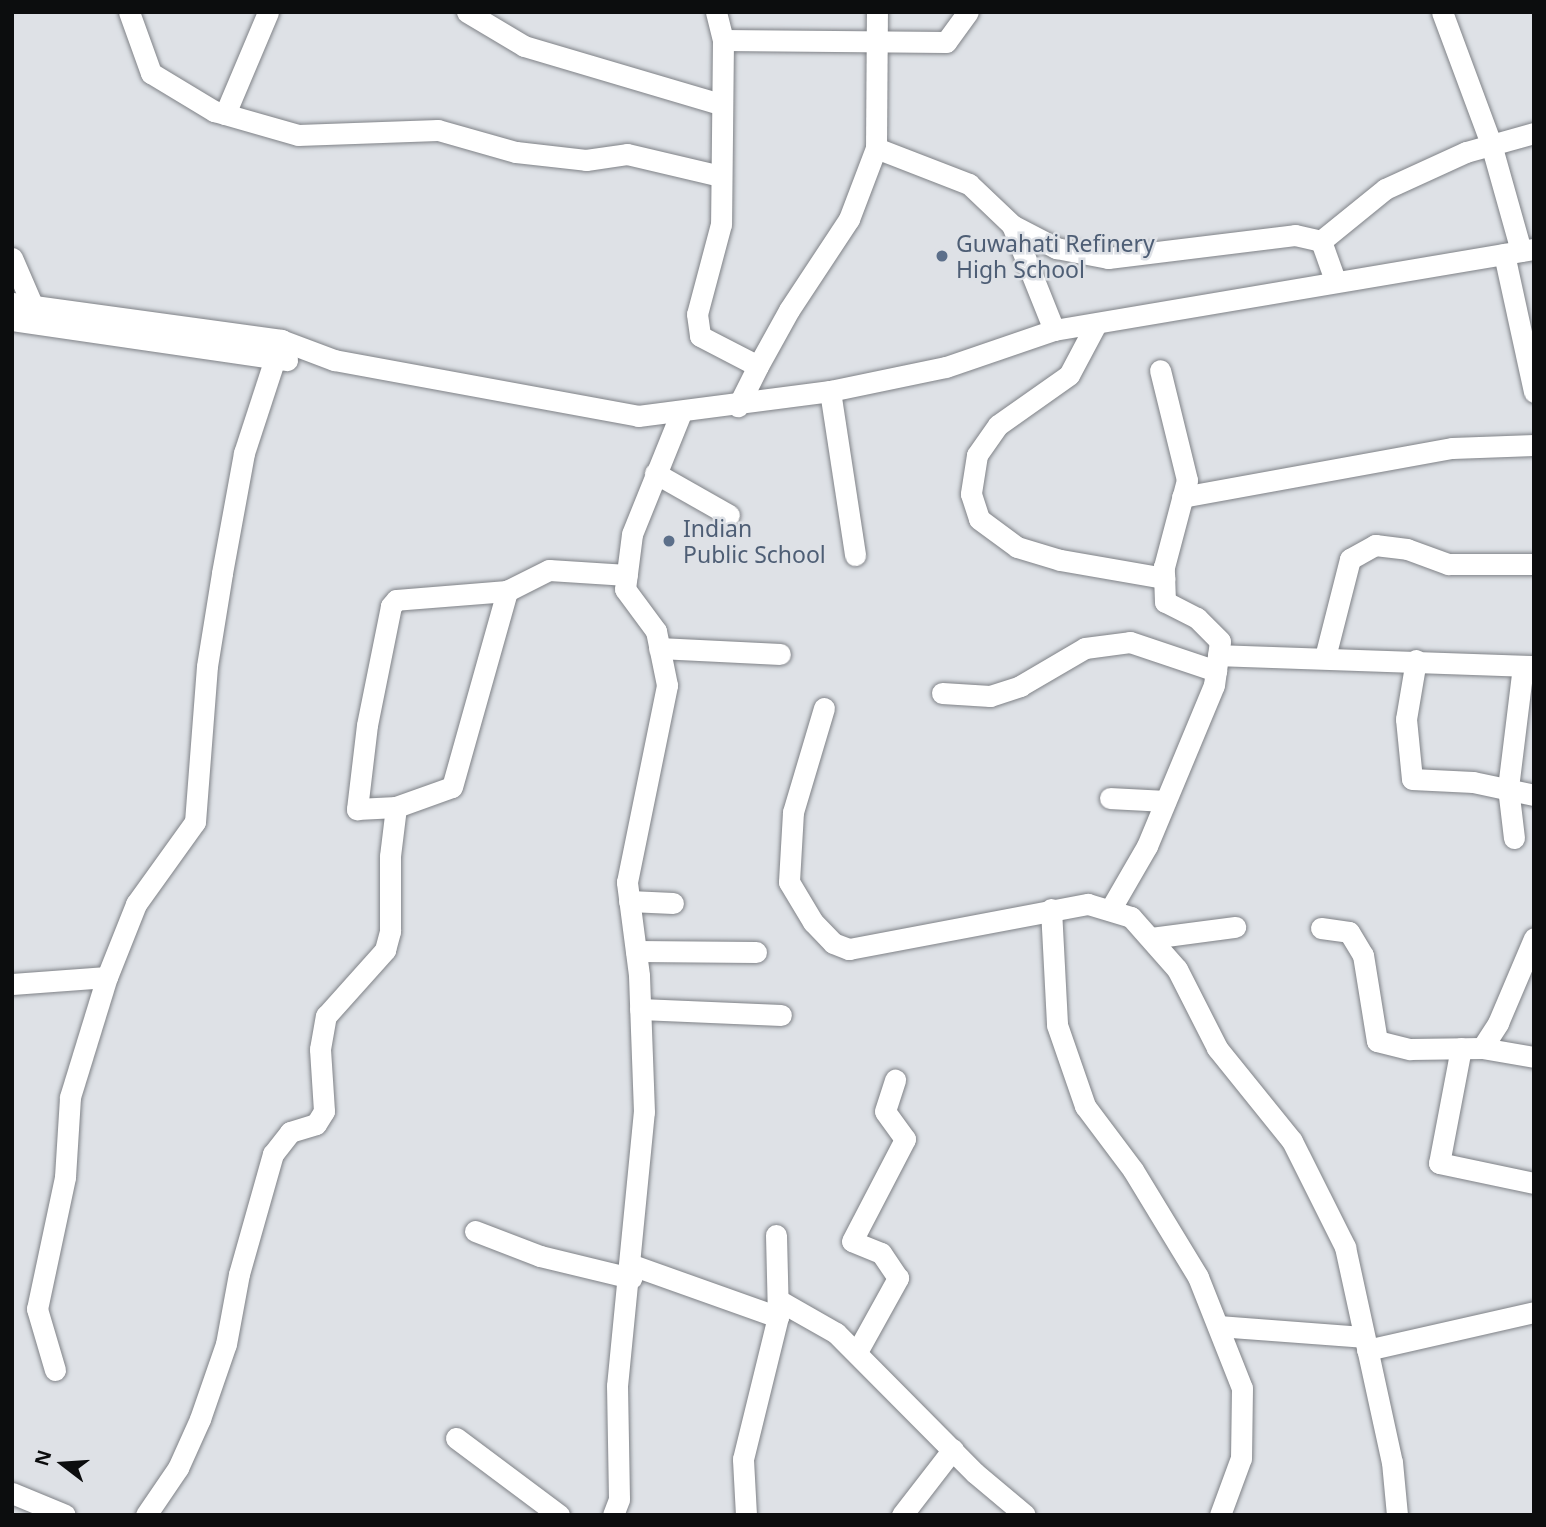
<!DOCTYPE html>
<style>
body{margin:0}
#map{position:relative;width:1546px;height:1527px;overflow:hidden;background:#dee1e6;font-family:"Noto Sans",sans-serif}
div>[style]{position:absolute}
[style*='--x']{left:calc(var(--x)*1px);top:calc(var(--y)*1px);width:calc(var(--w)*1px);rotate:calc(var(--a)*1deg)}
.roads{filter:drop-shadow(0 0 2px #7f8287) drop-shadow(0 0 2px #7f8287)}
.minor>*{height:21px;margin:-10.5px;padding:0 10.5px;transform-origin:10.5px;border-radius:10.5px;background:#fff}
.dots>*{width:19px;height:19px;translate:-50% -50%;box-sizing:border-box;border:4px solid #dee1e6;border-radius:50%}
span{translate:-50% -50%;white-space:nowrap;text-align:center;line-height:1.15;-webkit-text-stroke:5px #dee1e6;paint-order:stroke}
.service-label{font-size:23px;color:#4e5e75}
.left{translate:0 -50%;text-align:left}
.frame{position:absolute;inset:0;border:14px solid #0c0d0e;pointer-events:none}
.north{position:absolute;left:28px;top:1429px;width:70px;height:70px;-webkit-text-stroke:5px #dee1e6;paint-order:stroke;rotate:287deg;font-size:19px;font-weight:700;line-height:28px;text-align:center;color:#0c0d0e}
.north::after{content:'';display:block;margin:auto;width:24px;height:32px;background:#0c0d0e;clip-path:polygon(50% 0,100% 100%,50% 72%,0 100%)}
</style>
<div id="map">
<div class="roads">
<div class="minor">
<i style="--x:129;--y:12;--w:65;--a:70.2"></i>
<i style="--x:151;--y:73;--w:74;--a:31.1"></i>
<i style="--x:214;--y:111;--w:87;--a:15.9"></i>
<i style="--x:298;--y:135;--w:140;--a:-2"></i>
<i style="--x:438;--y:130;--w:81;--a:15.8"></i>
<i style="--x:516;--y:152;--w:70;--a:6.5"></i>
<i style="--x:586;--y:160;--w:41;--a:-8.3"></i>
<i style="--x:627;--y:154;--w:96;--a:13.3"></i>
<i style="--x:467;--y:12;--w:66;--a:30.8"></i>
<i style="--x:524;--y:46;--w:204;--a:16.5"></i>
<i style="--x:716;--y:12;--w:29;--a:76"></i>
<i style="--x:723;--y:40;--w:184;--a:90.6"></i>
<i style="--x:721;--y:224;--w:93;--a:104.9"></i>
<i style="--x:697;--y:314;--w:22;--a:82"></i>
<i style="--x:700;--y:336;--w:65;--a:27.3"></i>
<i style="--x:758;--y:366;--w:45;--a:116.6"></i>
<i style="--x:1442;--y:12;--w:141;--a:69.6"></i>
<i style="--x:1491;--y:144;--w:111;--a:74.3"></i>
<i style="--x:723;--y:40;--w:223;--a:0.5"></i>
<i style="--x:946;--y:42;--w:37;--a:-54"></i>
<i style="--x:225;--y:114;--w:111;--a:-67.1"></i>
<i style="--x:876;--y:148;--w:100;--a:21.2"></i>
<i style="--x:969;--y:184;--w:59;--a:43.6"></i>
<i style="--x:1012;--y:225;--w:113;--a:68.2"></i>
<i style="--x:1012;--y:225;--w:50;--a:27.6"></i>
<i style="--x:1056;--y:248;--w:53;--a:10.9"></i>
<i style="--x:1108;--y:258;--w:188;--a:-7"></i>
<i style="--x:1295;--y:235;--w:27;--a:13"></i>
<i style="--x:1321;--y:241;--w:41;--a:70.3"></i>
<i style="--x:1321;--y:241;--w:82;--a:-39.1"></i>
<i style="--x:1385;--y:189;--w:89;--a:-24.6"></i>
<i style="--x:1466;--y:152;--w:71;--a:-15.6"></i>
<i style="--x:1504;--y:254;--w:141;--a:77.7"></i>
<i style="--x:12;--y:258;--w:65;--a:66.6"></i>
<i style="--x:12;--y:303;--w:272;--a:7.8"></i>
<i style="--x:281;--y:340;--w:57;--a:20.7"></i>
<i style="--x:334;--y:360;--w:309;--a:10.4"></i>
<i style="--x:638;--y:416;--w:194;--a:-7.4"></i>
<i style="--x:830;--y:391;--w:118;--a:-11.7"></i>
<i style="--x:946;--y:367;--w:114;--a:-18.9"></i>
<i style="--x:1054;--y:330;--w:487;--a:-9.6"></i>
<i style="--x:12;--y:320;--w:278;--a:8.3"></i>
<i style="--x:1095;--y:326;--w:55;--a:118"></i>
<i style="--x:1069;--y:375;--w:87;--a:144.8"></i>
<i style="--x:998;--y:425;--w:37;--a:125"></i>
<i style="--x:977;--y:455;--w:39;--a:99"></i>
<i style="--x:971;--y:494;--w:26;--a:72"></i>
<i style="--x:979;--y:519;--w:47;--a:36.4"></i>
<i style="--x:1017;--y:547;--w:45;--a:16.8"></i>
<i style="--x:1060;--y:560;--w:106;--a:9.8"></i>
<i style="--x:758;--y:366;--w:64;--a:-61"></i>
<i style="--x:789;--y:310;--w:109;--a:-56.6"></i>
<i style="--x:849;--y:219;--w:76;--a:-69.2"></i>
<i style="--x:876;--y:148;--w:136;--a:-89.6"></i>
<i style="--x:830;--y:391;--w:166;--a:81.3"></i>
<i style="--x:655;--y:473;--w:85;--a:29.6"></i>
<i style="--x:1182;--y:497;--w:274;--a:-10.3"></i>
<i style="--x:1452;--y:448;--w:82;--a:-2.1"></i>
<i style="--x:507;--y:591;--w:111;--a:175.4"></i>
<i style="--x:396;--y:600;--w:8;--a:130"></i>
<i style="--x:391;--y:606;--w:121;--a:101.4"></i>
<i style="--x:367;--y:725;--w:85;--a:96.8"></i>
<i style="--x:357;--y:809;--w:39;--a:-3"></i>
<i style="--x:396;--y:807;--w:59;--a:-19.7"></i>
<i style="--x:452;--y:787;--w:204;--a:-74.3"></i>
<i style="--x:507;--y:591;--w:47;--a:-26.6"></i>
<i style="--x:549;--y:570;--w:78;--a:3.7"></i>
<i style="--x:659;--y:648;--w:121;--a:2.8"></i>
<i style="--x:1218;--y:655;--w:316;--a:2"></i>
<i style="--x:1325;--y:657;--w:101;--a:-75.7"></i>
<i style="--x:1350;--y:559;--w:29;--a:-29"></i>
<i style="--x:1375;--y:545;--w:32;--a:7"></i>
<i style="--x:1407;--y:549;--w:44;--a:20.1"></i>
<i style="--x:1448;--y:564;--w:86;--a:0"></i>
<i style="--x:1416;--y:660;--w:60;--a:99.6"></i>
<i style="--x:1406;--y:719;--w:60;--a:84.3"></i>
<i style="--x:1412;--y:779;--w:61;--a:2.8"></i>
<i style="--x:1473;--y:782;--w:62;--a:12"></i>
<i style="--x:942;--y:693;--w:48;--a:3.6"></i>
<i style="--x:990;--y:696;--w:32;--a:-18"></i>
<i style="--x:1020;--y:686;--w:75;--a:-30.3"></i>
<i style="--x:1085;--y:648;--w:45;--a:-7.6"></i>
<i style="--x:1130;--y:642;--w:91;--a:18.6"></i>
<i style="--x:824;--y:708;--w:109;--a:106.6"></i>
<i style="--x:793;--y:812;--w:70;--a:93.3"></i>
<i style="--x:789;--y:882;--w:47;--a:59"></i>
<i style="--x:813;--y:922;--w:29;--a:46"></i>
<i style="--x:833;--y:943;--w:17;--a:21"></i>
<i style="--x:849;--y:949;--w:243;--a:-10.7"></i>
<i style="--x:1088;--y:904;--w:45;--a:16.8"></i>
<i style="--x:1131;--y:917;--w:69;--a:48.5"></i>
<i style="--x:1177;--y:969;--w:89;--a:63.1"></i>
<i style="--x:1217;--y:1048;--w:119;--a:51.1"></i>
<i style="--x:1292;--y:1141;--w:119;--a:63.4"></i>
<i style="--x:1345;--y:1247;--w:220;--a:77.7"></i>
<i style="--x:1392;--y:1462;--w:53;--a:84.6"></i>
<i style="--x:1110;--y:798;--w:55;--a:3.1"></i>
<i style="--x:1514;--y:838;--w:50;--a:-96.8"></i>
<i style="--x:1508;--y:788;--w:123;--a:-83"></i>
<i style="--x:629;--y:901;--w:44;--a:2.6"></i>
<i style="--x:1051;--y:909;--w:116;--a:87"></i>
<i style="--x:1057;--y:1025;--w:86;--a:70.9"></i>
<i style="--x:1085;--y:1106;--w:80;--a:53.1"></i>
<i style="--x:1133;--y:1170;--w:125;--a:58.7"></i>
<i style="--x:1198;--y:1277;--w:119;--a:68.4"></i>
<i style="--x:1242;--y:1388;--w:70;--a:90.8"></i>
<i style="--x:1241;--y:1458;--w:61;--a:110.2"></i>
<i style="--x:1110;--y:910;--w:74;--a:-60"></i>
<i style="--x:1147;--y:846;--w:174;--a:-67.4"></i>
<i style="--x:1214;--y:685;--w:44;--a:-82.2"></i>
<i style="--x:1220;--y:641;--w:33;--a:-135"></i>
<i style="--x:1197;--y:618;--w:36;--a:-153"></i>
<i style="--x:1165;--y:602;--w:35;--a:-92"></i>
<i style="--x:1164;--y:567;--w:90;--a:-75.2"></i>
<i style="--x:1187;--y:480;--w:113;--a:-103.8"></i>
<i style="--x:1321;--y:928;--w:28;--a:8"></i>
<i style="--x:1349;--y:932;--w:27;--a:59"></i>
<i style="--x:1363;--y:955;--w:87;--a:80.8"></i>
<i style="--x:1377;--y:1041;--w:34;--a:14"></i>
<i style="--x:1410;--y:1049;--w:72;--a:-0.8"></i>
<i style="--x:1482;--y:1048;--w:53;--a:9.8"></i>
<i style="--x:1151;--y:938;--w:85;--a:-7.5"></i>
<i style="--x:636;--y:951;--w:120;--a:0.5"></i>
<i style="--x:12;--y:984;--w:95;--a:-4.2"></i>
<i style="--x:107;--y:977;--w:79;--a:-68.3"></i>
<i style="--x:136;--y:904;--w:101;--a:-54.3"></i>
<i style="--x:195;--y:822;--w:156;--a:-85.6"></i>
<i style="--x:207;--y:666;--w:94;--a:-80.8"></i>
<i style="--x:222;--y:573;--w:122;--a:-79.6"></i>
<i style="--x:244;--y:453;--w:119;--a:-71.9"></i>
<i style="--x:640;--y:1009;--w:141;--a:2.4"></i>
<i style="--x:1461;--y:1048;--w:117;--a:100.8"></i>
<i style="--x:1439;--y:1163;--w:97;--a:11.9"></i>
<i style="--x:1482;--y:1048;--w:30;--a:-57"></i>
<i style="--x:1498;--y:1023;--w:92;--a:-67"></i>
<i style="--x:475;--y:1231;--w:70;--a:21"></i>
<i style="--x:540;--y:1256;--w:94;--a:13.6"></i>
<i style="--x:632;--y:1265;--w:155;--a:19.6"></i>
<i style="--x:778;--y:1300;--w:67;--a:29.6"></i>
<i style="--x:836;--y:1333;--w:197;--a:45.2"></i>
<i style="--x:975;--y:1473;--w:65;--a:40"></i>
<i style="--x:1218;--y:1326;--w:145;--a:4.3"></i>
<i style="--x:1367;--y:1350;--w:171;--a:-12.8"></i>
<i style="--x:857;--y:1352;--w:85;--a:-61"></i>
<i style="--x:898;--y:1278;--w:30;--a:-124"></i>
<i style="--x:881;--y:1253;--w:31;--a:-158"></i>
<i style="--x:852;--y:1241;--w:115;--a:-62.5"></i>
<i style="--x:905;--y:1139;--w:34;--a:-126"></i>
<i style="--x:885;--y:1111;--w:33;--a:-72"></i>
<i style="--x:55;--y:1370;--w:64;--a:-106.4"></i>
<i style="--x:37;--y:1309;--w:135;--a:-78"></i>
<i style="--x:65;--y:1177;--w:80;--a:-86.4"></i>
<i style="--x:70;--y:1097;--w:126;--a:-72.9"></i>
<i style="--x:456;--y:1438;--w:129;--a:36.8"></i>
<i style="--x:12;--y:1493;--w:57;--a:22.5"></i>
<i style="--x:146;--y:1515;--w:57;--a:-55.8"></i>
<i style="--x:178;--y:1468;--w:54;--a:-65.8"></i>
<i style="--x:200;--y:1419;--w:79;--a:-70.9"></i>
<i style="--x:226;--y:1344;--w:71;--a:-79.5"></i>
<i style="--x:239;--y:1274;--w:125;--a:-74.2"></i>
<i style="--x:273;--y:1154;--w:28;--a:-52"></i>
<i style="--x:290;--y:1132;--w:27;--a:-17"></i>
<i style="--x:316;--y:1124;--w:15;--a:-58"></i>
<i style="--x:324;--y:1111;--w:62;--a:-93.7"></i>
<i style="--x:320;--y:1049;--w:34;--a:-80"></i>
<i style="--x:326;--y:1016;--w:89;--a:-48.2"></i>
<i style="--x:385;--y:950;--w:20;--a:-75"></i>
<i style="--x:390;--y:931;--w:75;--a:-90"></i>
<i style="--x:390;--y:856;--w:49;--a:-83"></i>
<i style="--x:613;--y:1515;--w:17;--a:-69"></i>
<i style="--x:619;--y:1499;--w:113;--a:-91"></i>
<i style="--x:617;--y:1386;--w:275;--a:-84.4"></i>
<i style="--x:644;--y:1112;--w:137;--a:-92.1"></i>
<i style="--x:639;--y:975;--w:94;--a:-97.4"></i>
<i style="--x:627;--y:882;--w:201;--a:-78.5"></i>
<i style="--x:667;--y:685;--w:55;--a:-101.5"></i>
<i style="--x:656;--y:631;--w:52;--a:-126.4"></i>
<i style="--x:625;--y:589;--w:55;--a:-82.7"></i>
<i style="--x:632;--y:534;--w:131;--a:-68"></i>
<i style="--x:746;--y:1515;--w:56;--a:-93.1"></i>
<i style="--x:743;--y:1459;--w:146;--a:-76.2"></i>
<i style="--x:778;--y:1317;--w:82;--a:-91.4"></i>
<i style="--x:902;--y:1515;--w:83;--a:-52.3"></i>
</div>
</div>
<div class="dots">
<i style="left:942px;top:256px;background:#5c6f8a"></i>
<i style="left:669px;top:541px;background:#5c6f8a"></i>
</div>
<div class="service-label">
<span class="left" style="left:956px;top:256px">Guwahati Refinery<br>High School</span>
<span class="left" style="left:683px;top:541px">Indian<br>Public School</span>
</div>
<div class="frame"></div>
<div class="north">N</div>
</div>
